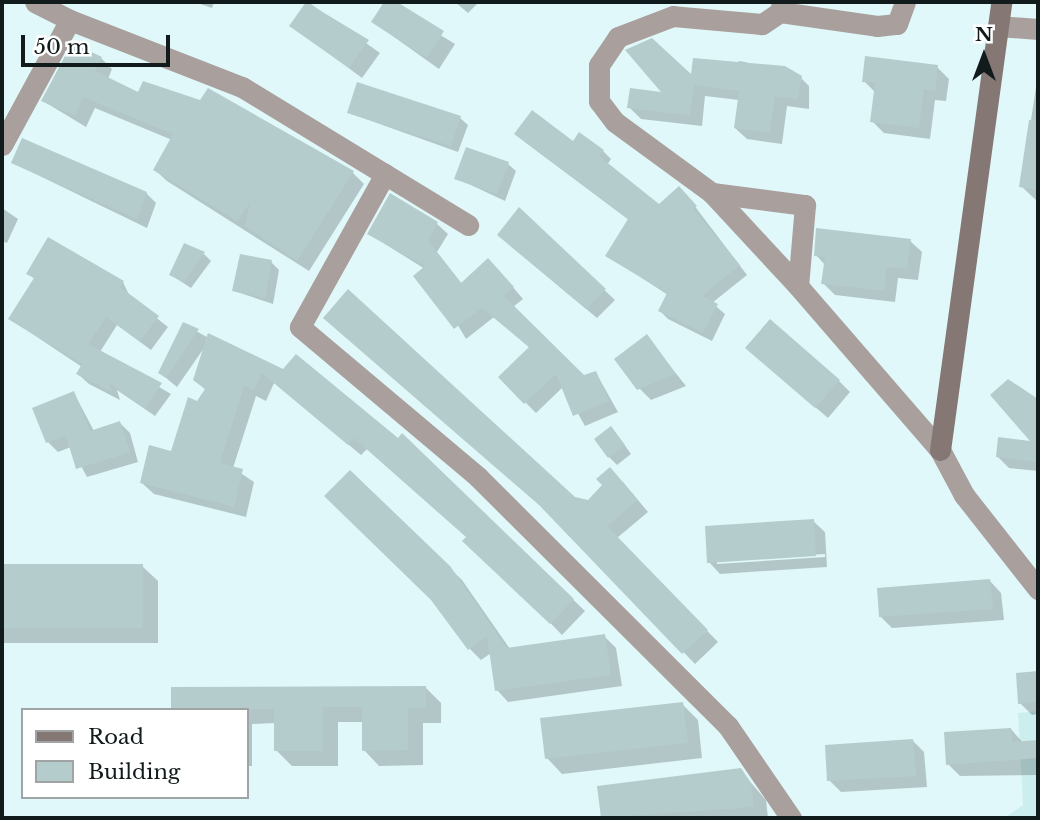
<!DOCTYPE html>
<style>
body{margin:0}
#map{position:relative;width:1040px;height:820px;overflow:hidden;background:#e0f8f9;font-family:"Libre Baskerville",serif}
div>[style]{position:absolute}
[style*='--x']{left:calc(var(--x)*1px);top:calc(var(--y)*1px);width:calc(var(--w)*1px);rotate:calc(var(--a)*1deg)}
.built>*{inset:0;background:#cceeef}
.shadow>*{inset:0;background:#0003}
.building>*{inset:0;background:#b5cccc}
.street>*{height:21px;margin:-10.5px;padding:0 10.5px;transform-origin:10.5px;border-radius:10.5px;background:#a9a09d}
.secondary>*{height:21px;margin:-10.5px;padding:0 10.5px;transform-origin:10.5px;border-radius:10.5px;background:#857874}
span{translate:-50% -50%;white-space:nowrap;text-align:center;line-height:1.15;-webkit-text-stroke:5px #fff;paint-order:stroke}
.frame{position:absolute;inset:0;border:4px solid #121b1b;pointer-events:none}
.legend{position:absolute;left:21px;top:708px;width:228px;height:91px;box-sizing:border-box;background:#fff;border:2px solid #a0a4a4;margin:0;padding:9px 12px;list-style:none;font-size:21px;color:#121b1b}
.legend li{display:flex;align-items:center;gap:14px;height:35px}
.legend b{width:35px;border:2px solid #a0a4a4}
.north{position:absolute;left:949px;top:21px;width:70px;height:70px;-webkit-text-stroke:5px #fff;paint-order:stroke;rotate:0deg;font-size:19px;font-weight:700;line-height:28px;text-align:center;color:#121b1b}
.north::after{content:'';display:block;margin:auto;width:24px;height:32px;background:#121b1b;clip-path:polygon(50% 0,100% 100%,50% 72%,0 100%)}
.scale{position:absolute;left:21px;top:35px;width:149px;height:32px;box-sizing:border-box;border:4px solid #121b1b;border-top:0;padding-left:9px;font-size:21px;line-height:24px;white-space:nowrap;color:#121b1b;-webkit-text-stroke:5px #fff;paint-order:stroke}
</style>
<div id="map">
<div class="built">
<i style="clip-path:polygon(1038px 711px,1038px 818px,1004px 818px,1023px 805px,1018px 713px)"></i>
</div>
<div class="shadow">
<i style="clip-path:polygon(194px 2px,214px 2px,212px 8px)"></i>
<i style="clip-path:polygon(308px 2px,380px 53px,362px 78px,292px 26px)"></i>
<i style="clip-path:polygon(386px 2px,455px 44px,439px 69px,373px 22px)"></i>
<i style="clip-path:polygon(455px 2px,479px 2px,468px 13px)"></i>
<i style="clip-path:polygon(101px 58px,112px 69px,108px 79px,139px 95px,352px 172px,364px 184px,309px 271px,167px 181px,155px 170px,172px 140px,95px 108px,86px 127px,43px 101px)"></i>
<i style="clip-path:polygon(740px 61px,797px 74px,809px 86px,809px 109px,787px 106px,782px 144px,747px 139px,735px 128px,739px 100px,705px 96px,702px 126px,641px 119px,629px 107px)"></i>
<i style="clip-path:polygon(937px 67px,949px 79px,946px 101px,935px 100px,930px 139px,884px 133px,872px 121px,876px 93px,864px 81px)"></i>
<i style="clip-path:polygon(1038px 74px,1038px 202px,1021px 186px)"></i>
<i style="clip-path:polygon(349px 113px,460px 118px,468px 125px,458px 152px)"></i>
<i style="clip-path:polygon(525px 142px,603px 151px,611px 159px,607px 165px,659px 206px,687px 196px,747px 275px,712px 303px,725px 314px,712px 341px,668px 319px,660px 311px,668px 295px,608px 256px,629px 220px)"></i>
<i style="clip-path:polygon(13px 163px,146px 193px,156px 203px,147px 228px)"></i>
<i style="clip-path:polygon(508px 164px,516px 171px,505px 201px,456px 178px)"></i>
<i style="clip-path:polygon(2px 208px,18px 219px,7px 243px,2px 241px)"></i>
<i style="clip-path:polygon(519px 210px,615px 300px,597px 318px,510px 245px)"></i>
<i style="clip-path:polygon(437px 224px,448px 234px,437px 252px,462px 284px,499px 271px,523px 299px,513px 307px,584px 377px,596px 373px,618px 412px,585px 426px,563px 387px,536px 413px,500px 377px,530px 348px,494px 317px,466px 339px,425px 269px,369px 234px)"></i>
<i style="clip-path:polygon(910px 241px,922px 252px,918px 280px,898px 278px,895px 302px,835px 295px,823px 283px,825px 265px,816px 255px)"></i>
<i style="clip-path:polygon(204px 254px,211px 261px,191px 288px,171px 275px)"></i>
<i style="clip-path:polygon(271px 262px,279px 270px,273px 304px,234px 291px)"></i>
<i style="clip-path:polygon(29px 273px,123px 282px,130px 297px,168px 327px,151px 350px,117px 325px,100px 352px,171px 394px,155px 416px,117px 390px,120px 400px,89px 384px,78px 374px,82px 367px,10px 319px,35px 280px)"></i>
<i style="clip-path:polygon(183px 324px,398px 441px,402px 436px,585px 611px,562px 635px,468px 538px,367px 449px,361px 455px,274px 383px,266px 401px,256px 396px,233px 468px,254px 482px,246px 517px,154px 494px,142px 483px,172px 453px,206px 390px,195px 380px,204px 348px,177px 387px,160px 373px)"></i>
<i style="clip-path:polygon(647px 337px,686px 386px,651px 400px,639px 388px)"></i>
<i style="clip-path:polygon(759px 359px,839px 381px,850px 392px,828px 418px)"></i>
<i style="clip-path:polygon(1009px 381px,1038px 405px,1038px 471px,1009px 468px,997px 456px,1034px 443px)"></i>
<i style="clip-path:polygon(74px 393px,94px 431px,120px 423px,130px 433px,138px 462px,87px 477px,71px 447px,58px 452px,48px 442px,35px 409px)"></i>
<i style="clip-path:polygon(618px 436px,631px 454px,617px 465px,609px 457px)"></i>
<i style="clip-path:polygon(350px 472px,462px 580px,510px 649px,604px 636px,616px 648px,622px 686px,508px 702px,497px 690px,491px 653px,481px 660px,470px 649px)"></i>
<i style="clip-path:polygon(622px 481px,648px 512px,617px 538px,718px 642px,695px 664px,550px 514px,574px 498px,588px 502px)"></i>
<i style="clip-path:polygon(evenodd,813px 521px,825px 532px,827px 567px,720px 574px,709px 562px,813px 521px,825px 554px,825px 557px,717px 564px,717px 561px,825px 554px)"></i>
<i style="clip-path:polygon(2px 566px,142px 566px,158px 581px,158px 643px,2px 643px)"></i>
<i style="clip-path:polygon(990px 581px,1001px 593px,1004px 620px,892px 628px,880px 616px)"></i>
<i style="clip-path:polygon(1038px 673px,1038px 714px,1032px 715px,1020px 703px,1018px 674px)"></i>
<i style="clip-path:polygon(426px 688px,441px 703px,441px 723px,423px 723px,423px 765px,379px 766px,364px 750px,364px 722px,338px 722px,338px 766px,292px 766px,276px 750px,276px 723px,252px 724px,252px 766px,247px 766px,247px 710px,173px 709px)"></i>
<i style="clip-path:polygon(682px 704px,698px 720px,702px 758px,562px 774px,547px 758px)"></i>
<i style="clip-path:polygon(1011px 729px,1023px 743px,1038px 742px,1038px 775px,960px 776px,948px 764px)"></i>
<i style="clip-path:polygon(913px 741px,924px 752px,927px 787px,841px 792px,829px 780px)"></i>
<i style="clip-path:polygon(740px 770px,766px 800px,768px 818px,603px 818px,599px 787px)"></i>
</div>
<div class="building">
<i style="clip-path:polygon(306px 2px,369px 40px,349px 68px,289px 26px)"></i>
<i style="clip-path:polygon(384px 2px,397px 2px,444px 31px,427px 58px,371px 22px)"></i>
<i style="clip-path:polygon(652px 38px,691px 74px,693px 58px,785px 66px,802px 76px,798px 99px,775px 96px,770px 133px,734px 128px,739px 91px,694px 85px,690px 115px,627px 108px,630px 88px,661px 92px,625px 50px)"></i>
<i style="clip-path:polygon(72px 43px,102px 57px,95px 71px,138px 92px,143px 81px,200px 100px,208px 88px,354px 171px,297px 261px,245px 226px,250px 203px,237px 221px,153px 170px,173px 134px,83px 97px,75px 116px,41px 101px)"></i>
<i style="clip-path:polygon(865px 56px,938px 65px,935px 91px,924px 89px,919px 128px,870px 122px,875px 83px,862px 82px)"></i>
<i style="clip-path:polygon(357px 82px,461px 116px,451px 146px,347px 113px)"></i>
<i style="clip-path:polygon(532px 110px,573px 141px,579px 132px,604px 150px,599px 156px,659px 204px,679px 186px,697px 206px,693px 209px,740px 265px,702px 296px,718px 304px,703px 333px,658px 311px,667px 293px,605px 256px,628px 219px,514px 134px)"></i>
<i style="clip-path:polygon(1029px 120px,1038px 121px,1038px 190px,1019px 187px)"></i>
<i style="clip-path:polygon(22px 138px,147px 192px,137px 219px,11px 163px)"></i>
<i style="clip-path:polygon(466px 147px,509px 162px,497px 194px,454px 179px)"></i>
<i style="clip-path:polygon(390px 193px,438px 222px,428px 241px,461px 283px,488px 258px,514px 287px,504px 296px,584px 375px,596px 371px,609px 401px,573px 416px,556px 374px,524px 404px,498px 377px,529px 347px,482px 308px,454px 329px,413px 276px,425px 266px,367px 234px)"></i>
<i style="clip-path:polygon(519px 207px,606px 289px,586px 309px,497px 235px)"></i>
<i style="clip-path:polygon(816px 228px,911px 239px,907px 269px,887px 267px,884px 291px,821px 284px,825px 257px,814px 256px)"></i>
<i style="clip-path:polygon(48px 237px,124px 281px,120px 287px,159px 316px,140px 341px,106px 317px,88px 344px,162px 383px,145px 408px,109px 383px,112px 392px,76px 374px,82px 364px,8px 319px,34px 278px,26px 274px)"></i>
<i style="clip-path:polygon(184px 243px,205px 252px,183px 282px,169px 275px)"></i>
<i style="clip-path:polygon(240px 254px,272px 260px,265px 298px,232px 291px)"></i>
<i style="clip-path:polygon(348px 289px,575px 497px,588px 500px,602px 485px,596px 479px,610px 467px,638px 500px,607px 526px,708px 630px,682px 654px,539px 505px,323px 318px)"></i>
<i style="clip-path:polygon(770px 319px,840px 380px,815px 408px,745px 348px)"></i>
<i style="clip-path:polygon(183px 322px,199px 329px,166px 378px,158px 373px)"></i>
<i style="clip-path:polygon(208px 333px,283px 369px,296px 354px,398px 438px,402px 433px,574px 599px,550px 624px,462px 541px,466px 537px,354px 438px,348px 445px,262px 373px,254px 390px,244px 386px,220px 463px,243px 469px,234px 507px,140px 483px,149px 445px,171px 451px,188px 397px,197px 401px,205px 389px,193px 380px)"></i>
<i style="clip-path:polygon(647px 334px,676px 374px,637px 390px,614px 359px)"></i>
<i style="clip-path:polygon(1008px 379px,1038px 399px,1038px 462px,996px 457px,998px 437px,1030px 441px,990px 395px)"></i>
<i style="clip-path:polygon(74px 391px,90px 431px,120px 421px,130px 452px,76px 469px,66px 436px,46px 443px,32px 408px)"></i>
<i style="clip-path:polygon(611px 426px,625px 445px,608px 458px,594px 439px)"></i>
<i style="clip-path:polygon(350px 470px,450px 566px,507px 648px,605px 634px,611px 675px,495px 691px,487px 636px,468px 650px,431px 600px,324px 496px)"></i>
<i style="clip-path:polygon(814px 519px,816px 556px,707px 563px,705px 526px)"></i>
<i style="clip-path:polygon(2px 564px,143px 564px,143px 628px,2px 628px)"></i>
<i style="clip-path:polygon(990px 579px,993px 609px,879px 617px,877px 588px)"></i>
<i style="clip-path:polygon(1038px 671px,1038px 702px,1018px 704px,1016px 673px)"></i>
<i style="clip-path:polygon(426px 686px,426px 708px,408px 708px,408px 750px,362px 751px,362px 707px,323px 707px,323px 751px,274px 751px,274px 709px,171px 709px,171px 687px)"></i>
<i style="clip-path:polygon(683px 702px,688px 743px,545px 759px,540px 718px)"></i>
<i style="clip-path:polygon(1011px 728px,1012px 742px,1038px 740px,1038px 758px,946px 765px,944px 732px)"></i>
<i style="clip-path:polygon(913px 739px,916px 776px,827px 781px,825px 745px)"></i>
<i style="clip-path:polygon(741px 768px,751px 783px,754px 807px,601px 818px,597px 786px)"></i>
</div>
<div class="street">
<i style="--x:782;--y:2;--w:10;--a:101"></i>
<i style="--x:780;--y:12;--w:22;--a:146"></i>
<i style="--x:762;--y:24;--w:89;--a:-174.9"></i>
<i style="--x:673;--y:16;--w:59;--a:159.1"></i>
<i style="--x:618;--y:37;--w:34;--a:124"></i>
<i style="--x:599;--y:65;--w:36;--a:90"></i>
<i style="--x:599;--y:101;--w:26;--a:53"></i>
<i style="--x:615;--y:122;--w:120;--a:36.2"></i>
<i style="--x:712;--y:193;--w:94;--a:7.4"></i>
<i style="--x:805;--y:205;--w:81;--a:94.9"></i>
<i style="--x:798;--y:286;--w:217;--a:49.1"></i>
<i style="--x:940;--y:450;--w:51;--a:61.9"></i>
<i style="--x:964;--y:495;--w:120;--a:51.8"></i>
<i style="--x:780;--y:12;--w:98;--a:8.2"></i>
<i style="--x:877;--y:26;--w:20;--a:-6"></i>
<i style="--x:897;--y:24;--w:23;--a:-70"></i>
<i style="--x:70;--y:20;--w:185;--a:21.3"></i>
<i style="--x:242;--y:87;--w:265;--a:31.4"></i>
<i style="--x:998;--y:26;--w:40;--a:4.3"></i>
<i style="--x:2;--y:145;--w:142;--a:-61.5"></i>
<i style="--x:70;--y:20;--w:39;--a:-153"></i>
<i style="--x:385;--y:174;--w:175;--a:119.1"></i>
<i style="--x:300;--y:327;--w:233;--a:40.1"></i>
<i style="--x:478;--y:477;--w:353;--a:44.9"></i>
<i style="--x:728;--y:726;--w:112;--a:55.6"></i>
<i style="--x:712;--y:193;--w:127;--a:47.2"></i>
</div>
<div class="secondary">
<i style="--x:940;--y:450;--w:452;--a:-82.2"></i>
</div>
<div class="frame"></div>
<ul class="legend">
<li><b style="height:9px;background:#857874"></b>Road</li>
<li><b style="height:19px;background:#b5cccc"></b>Building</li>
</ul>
<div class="north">N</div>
<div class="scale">50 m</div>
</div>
